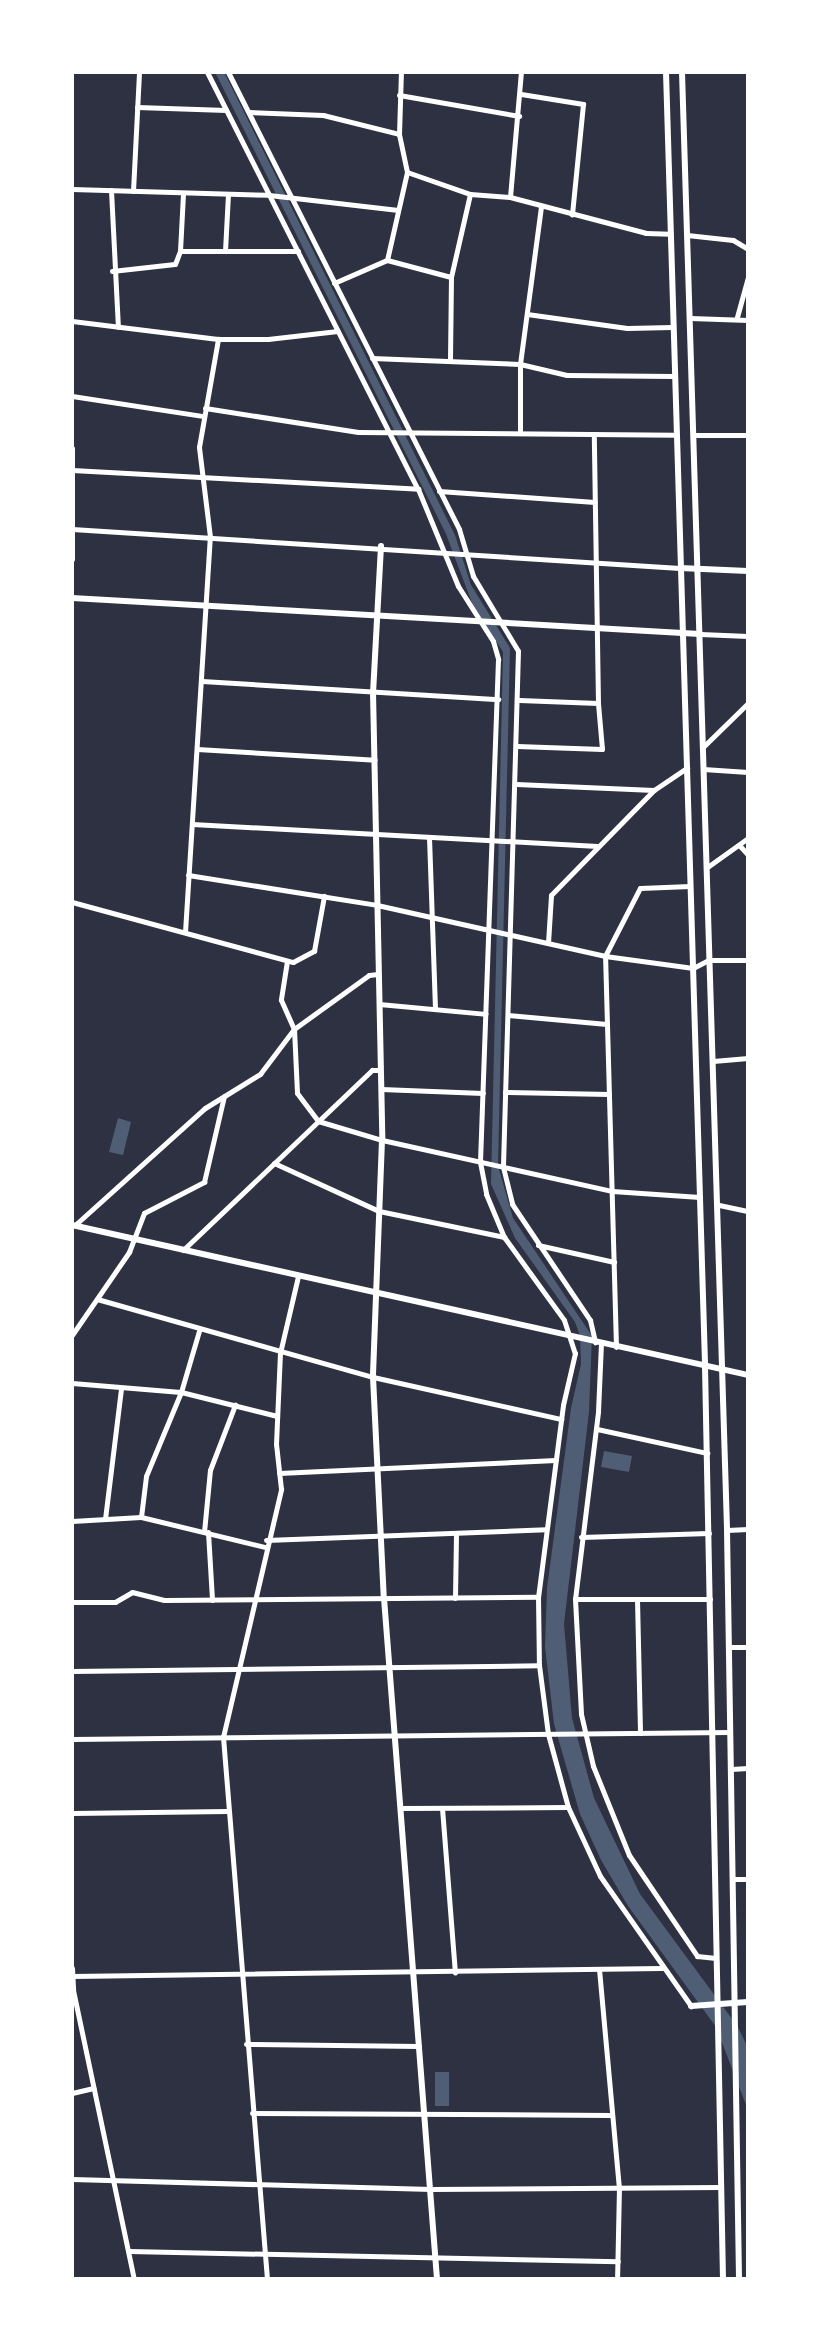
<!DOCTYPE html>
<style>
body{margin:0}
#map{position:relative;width:820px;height:2351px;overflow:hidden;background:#2d3142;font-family:"Alegreya Sans",sans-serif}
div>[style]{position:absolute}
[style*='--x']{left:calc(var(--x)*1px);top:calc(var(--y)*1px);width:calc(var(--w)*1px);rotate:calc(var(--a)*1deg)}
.water>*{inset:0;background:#4f5d75}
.minor>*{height:5px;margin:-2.5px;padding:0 2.5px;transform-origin:2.5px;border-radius:2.5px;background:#fff}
.tertiary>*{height:6px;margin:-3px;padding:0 3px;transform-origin:3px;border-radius:3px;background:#fff}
span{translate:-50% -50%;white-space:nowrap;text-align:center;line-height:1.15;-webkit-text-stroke:7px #fff;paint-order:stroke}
.frame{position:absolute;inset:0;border:74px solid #fff;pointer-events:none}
</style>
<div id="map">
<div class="water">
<i style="clip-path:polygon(215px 72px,224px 72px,455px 535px,471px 585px,510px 648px,498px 1166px,513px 1218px,592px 1336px,589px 1412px,564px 1624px,572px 1718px,594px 1798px,640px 1894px,738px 2027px,748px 2048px,748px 2110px,716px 2027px,628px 1906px,601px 1860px,580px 1814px,554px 1724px,545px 1647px,547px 1588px,571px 1408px,581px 1364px,580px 1336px,575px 1322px,515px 1238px,491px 1184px,503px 652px,472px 603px,446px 534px)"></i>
<i style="clip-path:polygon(118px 1118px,131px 1122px,123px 1155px,109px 1152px)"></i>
<i style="clip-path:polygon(604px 1451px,632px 1456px,629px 1472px,601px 1467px)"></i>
<i style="clip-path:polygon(435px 2072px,449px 2072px,449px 2106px,435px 2106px)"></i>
</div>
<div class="minor">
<i style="--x:207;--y:72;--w:467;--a:63.2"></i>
<i style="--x:418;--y:489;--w:105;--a:67.6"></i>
<i style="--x:458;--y:586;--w:65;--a:57.5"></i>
<i style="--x:493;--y:641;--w:19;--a:74"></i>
<i style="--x:498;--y:659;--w:503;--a:92.05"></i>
<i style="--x:480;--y:1162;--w:33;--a:79"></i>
<i style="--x:486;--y:1194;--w:47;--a:67.3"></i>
<i style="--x:504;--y:1237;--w:102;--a:54.1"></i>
<i style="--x:564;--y:1320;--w:35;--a:72"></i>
<i style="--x:575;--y:1353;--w:53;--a:103"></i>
<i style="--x:563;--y:1405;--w:194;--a:97.4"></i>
<i style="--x:538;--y:1597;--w:68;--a:89.2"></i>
<i style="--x:539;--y:1665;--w:70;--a:82.6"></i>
<i style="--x:548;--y:1734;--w:76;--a:74.7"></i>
<i style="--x:568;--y:1807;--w:76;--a:65.1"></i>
<i style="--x:600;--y:1876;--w:159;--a:55"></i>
<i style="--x:228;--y:72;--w:512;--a:63.18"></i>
<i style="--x:459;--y:529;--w:49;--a:73.4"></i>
<i style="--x:473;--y:576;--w:87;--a:59"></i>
<i style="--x:518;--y:651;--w:516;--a:91.67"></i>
<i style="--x:503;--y:1167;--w:38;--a:76"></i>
<i style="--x:512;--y:1204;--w:140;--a:56.1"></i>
<i style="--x:590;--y:1320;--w:23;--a:77"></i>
<i style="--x:521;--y:94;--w:63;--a:9.2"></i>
<i style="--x:583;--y:104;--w:111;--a:95.7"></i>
<i style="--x:399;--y:95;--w:122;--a:9.9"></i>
<i style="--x:137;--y:107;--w:89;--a:1.9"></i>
<i style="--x:249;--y:112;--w:74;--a:2.3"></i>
<i style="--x:323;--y:115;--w:78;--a:14"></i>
<i style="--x:407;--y:172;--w:67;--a:19.2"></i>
<i style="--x:470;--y:194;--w:40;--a:4.3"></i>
<i style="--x:510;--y:197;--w:141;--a:14.8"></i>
<i style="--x:646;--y:233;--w:24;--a:2"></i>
<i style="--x:72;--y:189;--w:197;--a:1.7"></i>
<i style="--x:269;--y:195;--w:130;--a:6.6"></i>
<i style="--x:111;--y:190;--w:137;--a:87.1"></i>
<i style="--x:133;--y:191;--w:119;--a:-87.1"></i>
<i style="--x:510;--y:197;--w:125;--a:-85"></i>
<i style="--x:687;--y:235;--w:46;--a:6.2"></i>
<i style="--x:733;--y:240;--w:17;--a:31"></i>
<i style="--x:180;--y:251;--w:58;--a:-87"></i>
<i style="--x:225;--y:251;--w:57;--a:-87"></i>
<i style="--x:387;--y:260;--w:90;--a:-77.2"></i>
<i style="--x:407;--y:172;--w:39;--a:-102"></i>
<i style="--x:399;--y:134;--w:62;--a:-88.2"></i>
<i style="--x:112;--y:271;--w:63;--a:-6.3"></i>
<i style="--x:175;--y:264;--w:14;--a:-69"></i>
<i style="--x:180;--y:251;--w:118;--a:0"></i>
<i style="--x:334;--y:283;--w:58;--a:-23.5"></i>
<i style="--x:387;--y:260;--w:66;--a:14.9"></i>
<i style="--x:527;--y:314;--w:101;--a:8"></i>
<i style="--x:627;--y:328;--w:45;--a:-1.3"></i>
<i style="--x:737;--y:317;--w:41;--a:-74.6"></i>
<i style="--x:690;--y:318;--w:58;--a:2"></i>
<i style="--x:72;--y:321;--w:147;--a:7"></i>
<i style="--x:218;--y:339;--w:50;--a:0"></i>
<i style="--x:268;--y:339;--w:70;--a:-6.5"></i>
<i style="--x:372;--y:358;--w:148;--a:2.3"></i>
<i style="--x:520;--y:364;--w:48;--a:13.2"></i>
<i style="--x:567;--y:375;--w:107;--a:0.5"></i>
<i style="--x:450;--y:359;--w:82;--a:-89.3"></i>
<i style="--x:451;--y:277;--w:85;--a:-77.1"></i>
<i style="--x:72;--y:396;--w:133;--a:8.7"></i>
<i style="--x:205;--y:408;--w:155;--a:8.9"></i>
<i style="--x:358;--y:432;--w:317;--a:0.5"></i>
<i style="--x:520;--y:433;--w:69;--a:-90"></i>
<i style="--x:520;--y:364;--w:159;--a:-82.4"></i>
<i style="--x:694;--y:435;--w:54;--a:0"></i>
<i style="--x:72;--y:448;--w:111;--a:90"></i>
<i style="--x:72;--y:470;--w:347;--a:3.1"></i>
<i style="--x:439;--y:491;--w:156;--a:4"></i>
<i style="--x:72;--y:529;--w:609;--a:3.67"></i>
<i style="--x:700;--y:634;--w:48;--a:2.4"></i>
<i style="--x:202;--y:681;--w:297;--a:3.5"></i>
<i style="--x:519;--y:700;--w:79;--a:2.2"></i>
<i style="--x:598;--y:703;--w:269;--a:-90.9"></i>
<i style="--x:517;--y:746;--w:85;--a:2"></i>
<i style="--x:602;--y:749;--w:46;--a:-95"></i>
<i style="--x:703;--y:747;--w:63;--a:-44.4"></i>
<i style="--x:197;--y:749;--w:178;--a:3.5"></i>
<i style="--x:703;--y:769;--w:45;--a:3.8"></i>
<i style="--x:516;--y:784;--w:138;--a:2.5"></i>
<i style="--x:192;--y:824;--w:406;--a:3.1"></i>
<i style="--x:429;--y:837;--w:172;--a:88"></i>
<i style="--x:740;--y:846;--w:12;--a:48"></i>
<i style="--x:706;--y:868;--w:52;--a:-35.5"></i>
<i style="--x:188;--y:875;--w:191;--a:9"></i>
<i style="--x:377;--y:905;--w:234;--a:12.6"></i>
<i style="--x:605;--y:956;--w:89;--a:7.8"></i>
<i style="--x:693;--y:968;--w:18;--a:-27"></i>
<i style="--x:709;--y:960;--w:39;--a:0"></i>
<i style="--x:72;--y:902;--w:229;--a:15.2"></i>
<i style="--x:293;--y:962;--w:24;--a:-28"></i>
<i style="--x:314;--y:951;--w:56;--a:-79.7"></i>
<i style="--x:185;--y:932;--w:396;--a:-86.4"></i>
<i style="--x:210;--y:537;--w:91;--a:-97"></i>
<i style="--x:199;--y:447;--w:110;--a:-80"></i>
<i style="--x:548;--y:943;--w:48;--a:-86.4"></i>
<i style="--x:551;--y:895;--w:147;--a:-45.6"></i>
<i style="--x:654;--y:790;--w:40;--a:-34"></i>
<i style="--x:287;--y:961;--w:39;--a:99"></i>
<i style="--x:281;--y:1000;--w:32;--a:66"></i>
<i style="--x:294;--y:1029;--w:64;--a:87.3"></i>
<i style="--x:297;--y:1093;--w:35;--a:53"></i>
<i style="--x:318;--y:1121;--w:67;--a:16.5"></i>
<i style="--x:382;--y:1140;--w:236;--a:12.5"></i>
<i style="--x:612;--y:1191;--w:88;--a:3.9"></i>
<i style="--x:379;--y:1004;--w:107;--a:5.3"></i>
<i style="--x:508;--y:1015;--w:99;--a:5.2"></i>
<i style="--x:713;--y:1061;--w:35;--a:-5"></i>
<i style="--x:381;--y:1089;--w:102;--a:2.2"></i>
<i style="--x:505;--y:1092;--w:104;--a:1.1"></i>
<i style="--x:274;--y:1163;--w:115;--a:24.6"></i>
<i style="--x:379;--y:1211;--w:128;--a:11.7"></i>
<i style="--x:719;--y:1205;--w:30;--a:12"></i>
<i style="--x:75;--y:1225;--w:175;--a:-42"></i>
<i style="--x:205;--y:1108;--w:65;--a:-31.7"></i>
<i style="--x:260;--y:1074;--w:56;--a:-52.9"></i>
<i style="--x:294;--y:1029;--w:92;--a:-35.8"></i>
<i style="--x:369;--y:975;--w:9;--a:-6"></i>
<i style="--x:538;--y:1245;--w:78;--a:12.6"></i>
<i style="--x:183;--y:1250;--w:261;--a:-43.6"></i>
<i style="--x:372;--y:1070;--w:8;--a:0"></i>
<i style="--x:97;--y:1299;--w:287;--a:15.8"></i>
<i style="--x:373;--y:1377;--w:193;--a:12.6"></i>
<i style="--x:72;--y:1335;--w:101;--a:-55.5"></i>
<i style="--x:129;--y:1252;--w:42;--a:-69"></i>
<i style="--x:144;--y:1213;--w:68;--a:-27.3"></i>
<i style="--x:204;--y:1182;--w:88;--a:-76.9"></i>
<i style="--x:601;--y:1343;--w:69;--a:92.5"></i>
<i style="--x:598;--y:1412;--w:188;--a:97"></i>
<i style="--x:575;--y:1599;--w:115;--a:87"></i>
<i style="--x:581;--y:1714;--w:53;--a:77"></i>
<i style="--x:593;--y:1766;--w:96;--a:68"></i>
<i style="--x:629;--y:1855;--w:122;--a:56"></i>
<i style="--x:697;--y:1956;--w:19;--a:6"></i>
<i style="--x:616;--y:1347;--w:391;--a:-91.6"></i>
<i style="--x:605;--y:956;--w:76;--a:-62.8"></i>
<i style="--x:640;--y:888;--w:50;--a:-2.3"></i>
<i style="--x:72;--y:1383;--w:109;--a:4.7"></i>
<i style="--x:181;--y:1392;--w:99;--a:14"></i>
<i style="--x:597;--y:1429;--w:113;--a:12.3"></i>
<i style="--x:279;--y:1473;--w:277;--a:-2.7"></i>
<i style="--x:141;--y:1517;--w:41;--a:-83"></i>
<i style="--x:146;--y:1476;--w:91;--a:-67.4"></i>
<i style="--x:181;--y:1392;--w:64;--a:-73.6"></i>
<i style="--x:105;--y:1519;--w:132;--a:-83"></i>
<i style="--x:72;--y:1521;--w:69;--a:-3.3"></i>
<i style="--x:141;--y:1517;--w:128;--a:13.6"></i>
<i style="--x:727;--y:1530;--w:21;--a:-3"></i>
<i style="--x:204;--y:1532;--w:62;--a:-84.5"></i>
<i style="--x:210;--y:1470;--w:70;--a:-69"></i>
<i style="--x:208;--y:1532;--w:68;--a:86.6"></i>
<i style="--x:581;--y:1537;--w:128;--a:-1.8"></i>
<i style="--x:266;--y:1540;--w:280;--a:-2.2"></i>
<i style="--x:455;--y:1598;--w:65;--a:-89.1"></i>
<i style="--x:575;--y:1599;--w:135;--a:0"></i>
<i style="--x:637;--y:1599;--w:134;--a:88.7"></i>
<i style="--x:72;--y:1602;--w:43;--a:0"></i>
<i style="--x:115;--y:1602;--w:20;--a:-30"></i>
<i style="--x:132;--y:1592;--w:33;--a:14"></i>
<i style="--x:164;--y:1600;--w:374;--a:-0.5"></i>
<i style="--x:729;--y:1647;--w:19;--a:0"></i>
<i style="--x:72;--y:1671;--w:467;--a:-0.7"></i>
<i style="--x:72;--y:1739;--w:658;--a:-0.61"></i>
<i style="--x:731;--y:1769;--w:17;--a:-3"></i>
<i style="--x:400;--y:1808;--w:168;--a:-0.3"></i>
<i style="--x:442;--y:1808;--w:165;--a:85.5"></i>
<i style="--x:72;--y:1813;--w:156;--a:-0.7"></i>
<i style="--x:733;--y:1879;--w:15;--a:0"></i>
<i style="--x:72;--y:1968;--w:22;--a:87"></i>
<i style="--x:73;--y:1990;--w:295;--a:78.1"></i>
<i style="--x:599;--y:1969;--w:219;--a:84.8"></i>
<i style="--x:619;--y:2187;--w:92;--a:91.2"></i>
<i style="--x:72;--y:1976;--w:590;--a:-0.78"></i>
<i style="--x:246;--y:2044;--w:173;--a:0.7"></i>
<i style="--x:72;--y:2093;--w:22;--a:-13"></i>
<i style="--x:252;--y:2113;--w:359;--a:0.3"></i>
<i style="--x:72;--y:2179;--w:359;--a:1.6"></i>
<i style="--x:431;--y:2189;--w:290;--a:-0.4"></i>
<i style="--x:129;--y:2251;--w:489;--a:1.2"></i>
<i style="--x:267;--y:2279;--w:544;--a:-94.64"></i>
<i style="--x:223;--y:1737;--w:255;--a:-76.8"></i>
<i style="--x:281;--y:1489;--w:45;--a:-96.3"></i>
<i style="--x:276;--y:1444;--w:91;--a:-87.5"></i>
<i style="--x:280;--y:1353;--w:79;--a:-76.8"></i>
</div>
<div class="tertiary">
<i style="--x:666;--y:72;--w:1295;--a:88.27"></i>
<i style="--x:705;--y:1366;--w:913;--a:88.87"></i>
<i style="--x:682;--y:72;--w:1459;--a:88.23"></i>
<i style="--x:727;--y:1530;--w:749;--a:89.08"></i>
<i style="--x:381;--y:546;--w:146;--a:93.1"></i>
<i style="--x:373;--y:692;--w:448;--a:88.8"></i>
<i style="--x:382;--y:1140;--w:237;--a:92.2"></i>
<i style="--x:373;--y:1377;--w:221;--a:87.2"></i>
<i style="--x:384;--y:1598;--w:683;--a:85.55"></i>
<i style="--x:680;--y:568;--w:68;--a:2.5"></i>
<i style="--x:72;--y:598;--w:629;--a:3.28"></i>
<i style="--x:72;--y:1225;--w:692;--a:12.51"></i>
<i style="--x:691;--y:2006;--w:57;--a:-4"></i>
</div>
<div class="frame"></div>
</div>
